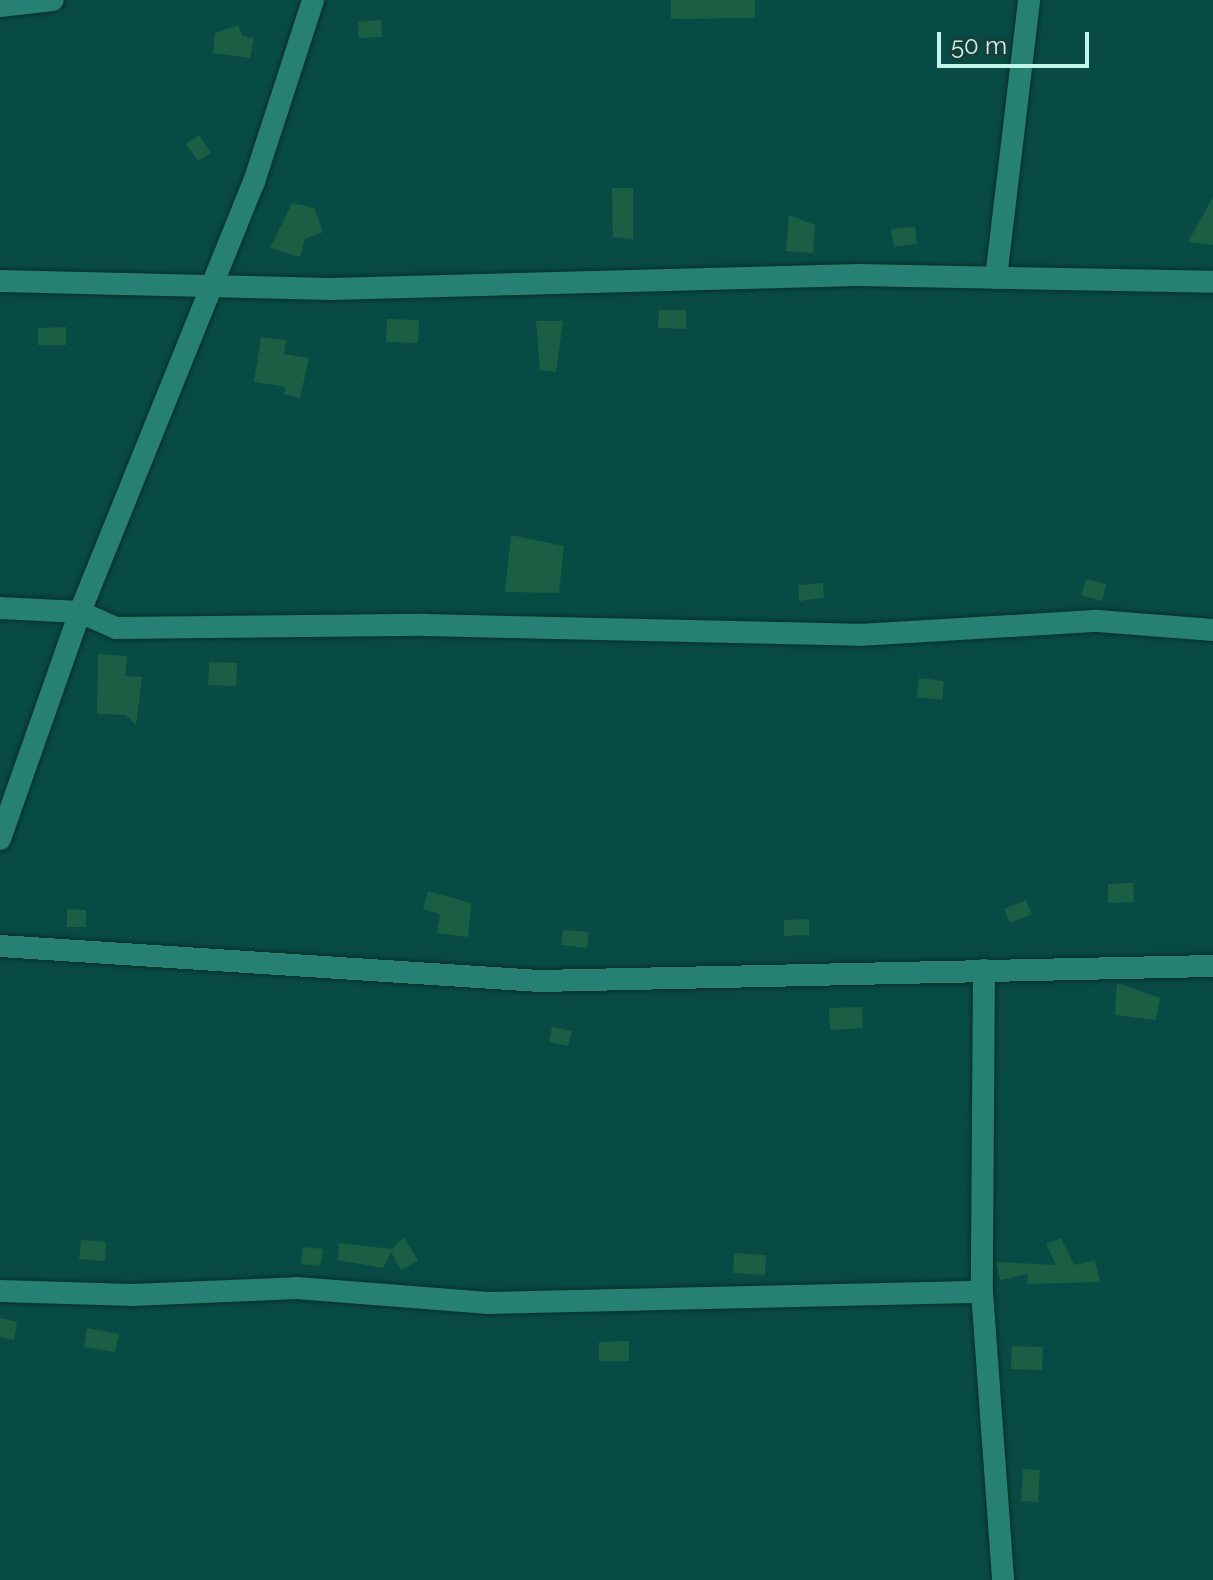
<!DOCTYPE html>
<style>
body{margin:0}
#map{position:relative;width:1213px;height:1580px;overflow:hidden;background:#084b44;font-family:Raleway,sans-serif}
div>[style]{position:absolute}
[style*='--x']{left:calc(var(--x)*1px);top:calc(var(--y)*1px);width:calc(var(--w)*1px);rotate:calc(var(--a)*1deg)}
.building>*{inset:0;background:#1a5e44}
.roads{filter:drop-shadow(0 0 2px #092e29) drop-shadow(0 0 2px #092e29)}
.minor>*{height:22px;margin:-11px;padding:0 11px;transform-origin:11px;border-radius:11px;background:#278074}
.tertiary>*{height:22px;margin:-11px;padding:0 11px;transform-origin:11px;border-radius:11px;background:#278074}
span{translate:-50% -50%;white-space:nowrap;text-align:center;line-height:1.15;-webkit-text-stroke:6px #1a3d38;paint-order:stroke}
.scale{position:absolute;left:937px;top:32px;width:152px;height:36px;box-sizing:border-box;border:4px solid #c2f4ec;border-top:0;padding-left:10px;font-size:24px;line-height:28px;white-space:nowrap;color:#c2f4ec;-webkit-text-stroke:6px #1a3d38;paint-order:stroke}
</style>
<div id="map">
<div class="building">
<i style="clip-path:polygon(671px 0,755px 0,755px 18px,671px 19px)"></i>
<i style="clip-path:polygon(381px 20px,382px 37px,359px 38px,358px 22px)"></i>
<i style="clip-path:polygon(238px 25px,242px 36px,254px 38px,250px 58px,213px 53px,215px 33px)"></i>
<i style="clip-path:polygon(199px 135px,211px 153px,198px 161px,186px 144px)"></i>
<i style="clip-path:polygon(612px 188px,633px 188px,633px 239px,613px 237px)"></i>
<i style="clip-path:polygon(1213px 197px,1213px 245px,1188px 242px)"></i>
<i style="clip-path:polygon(292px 203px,314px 208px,323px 232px,305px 239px,300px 257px,270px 248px)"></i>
<i style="clip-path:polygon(789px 215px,815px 225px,813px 253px,786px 251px)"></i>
<i style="clip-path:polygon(915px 227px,917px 244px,894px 247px,891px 229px)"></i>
<i style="clip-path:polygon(659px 310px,686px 310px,686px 329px,658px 328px)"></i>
<i style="clip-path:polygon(387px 319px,419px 320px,418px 343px,386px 342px)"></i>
<i style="clip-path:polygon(536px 321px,563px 321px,556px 372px,540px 370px)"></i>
<i style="clip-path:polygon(66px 327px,66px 345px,38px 345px,38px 328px)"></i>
<i style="clip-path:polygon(261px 337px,286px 340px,284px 354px,309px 358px,300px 398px,284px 394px,286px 387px,254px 382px)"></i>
<i style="clip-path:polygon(511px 535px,564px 546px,559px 593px,505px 592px)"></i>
<i style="clip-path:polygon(1086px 579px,1106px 584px,1102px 601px,1081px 595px)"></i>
<i style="clip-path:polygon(823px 583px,824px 598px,799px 601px,798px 585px)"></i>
<i style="clip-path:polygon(98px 654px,127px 656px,125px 676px,142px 677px,136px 725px,126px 715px,97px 714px)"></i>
<i style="clip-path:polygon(209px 662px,237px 663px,236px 686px,208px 685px)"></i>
<i style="clip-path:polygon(919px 678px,944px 681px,942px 700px,917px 697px)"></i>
<i style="clip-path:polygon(1133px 883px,1134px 902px,1108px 903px,1108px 884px)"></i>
<i style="clip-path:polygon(428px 891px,471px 903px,468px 937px,437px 933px,440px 914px,423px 909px)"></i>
<i style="clip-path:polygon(1026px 900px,1032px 914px,1010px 923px,1004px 909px)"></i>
<i style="clip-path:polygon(67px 909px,86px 910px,86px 927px,67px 927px)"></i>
<i style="clip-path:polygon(809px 919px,809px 935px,784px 936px,784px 920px)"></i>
<i style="clip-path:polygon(563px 930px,589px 932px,587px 948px,561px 945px)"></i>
<i style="clip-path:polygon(1117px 983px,1160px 998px,1156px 1020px,1115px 1015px)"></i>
<i style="clip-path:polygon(862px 1007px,863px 1028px,830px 1030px,829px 1008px)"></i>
<i style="clip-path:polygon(552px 1027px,572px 1031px,568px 1046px,549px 1042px)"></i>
<i style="clip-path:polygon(404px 1237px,418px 1261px,401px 1270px,391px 1252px,383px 1268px,338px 1260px,339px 1243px,392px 1249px)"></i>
<i style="clip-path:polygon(1061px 1238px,1074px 1265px,1095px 1260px,1100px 1282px,1027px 1284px,1028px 1274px,1000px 1280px,996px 1262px,1056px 1265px,1046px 1244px)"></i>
<i style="clip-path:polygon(81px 1240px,106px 1242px,105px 1261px,79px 1259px)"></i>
<i style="clip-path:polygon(303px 1247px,323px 1249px,320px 1266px,301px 1264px)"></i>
<i style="clip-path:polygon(734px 1253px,766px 1255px,765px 1275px,733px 1273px)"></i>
<i style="clip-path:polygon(0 1318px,17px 1322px,14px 1340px,0 1337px)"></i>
<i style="clip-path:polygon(87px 1328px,119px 1334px,115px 1352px,84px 1347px)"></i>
<i style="clip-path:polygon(629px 1341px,629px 1361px,599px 1361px,599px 1342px)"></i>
<i style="clip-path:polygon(1012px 1346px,1043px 1347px,1042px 1370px,1011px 1369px)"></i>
<i style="clip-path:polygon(1023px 1469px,1040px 1470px,1038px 1502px,1021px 1501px)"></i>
</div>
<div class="roads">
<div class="minor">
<i style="--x:0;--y:6;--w:53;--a:-6.5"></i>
<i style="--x:996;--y:278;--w:280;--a:-83.2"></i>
<i style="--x:0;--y:281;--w:331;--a:1.4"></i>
<i style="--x:331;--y:289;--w:527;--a:-1.52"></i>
<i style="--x:858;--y:275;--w:355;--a:1.1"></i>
<i style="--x:0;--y:608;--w:80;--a:2.9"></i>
<i style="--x:80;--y:612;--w:39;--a:24"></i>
<i style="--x:116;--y:628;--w:309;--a:-0.6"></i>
<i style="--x:425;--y:625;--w:434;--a:1.3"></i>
<i style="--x:859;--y:635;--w:239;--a:-3.4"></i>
<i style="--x:1098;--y:621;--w:115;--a:4.5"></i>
<i style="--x:0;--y:946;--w:541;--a:3.71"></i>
<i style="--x:540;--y:981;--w:673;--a:-1.28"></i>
<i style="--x:984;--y:970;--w:322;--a:90.4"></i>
<i style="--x:982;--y:1292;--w:289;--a:85.8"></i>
<i style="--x:0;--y:1291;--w:133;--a:1.7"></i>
<i style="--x:133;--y:1295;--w:164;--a:-2.4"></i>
<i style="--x:297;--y:1288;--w:192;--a:4.5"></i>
<i style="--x:488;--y:1303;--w:494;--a:-1.3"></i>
</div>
<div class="tertiary">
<i style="--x:0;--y:839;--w:241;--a:-70.6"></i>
<i style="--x:80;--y:612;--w:464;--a:-68"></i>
<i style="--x:254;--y:182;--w:191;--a:-72"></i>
</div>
</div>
<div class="scale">50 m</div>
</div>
